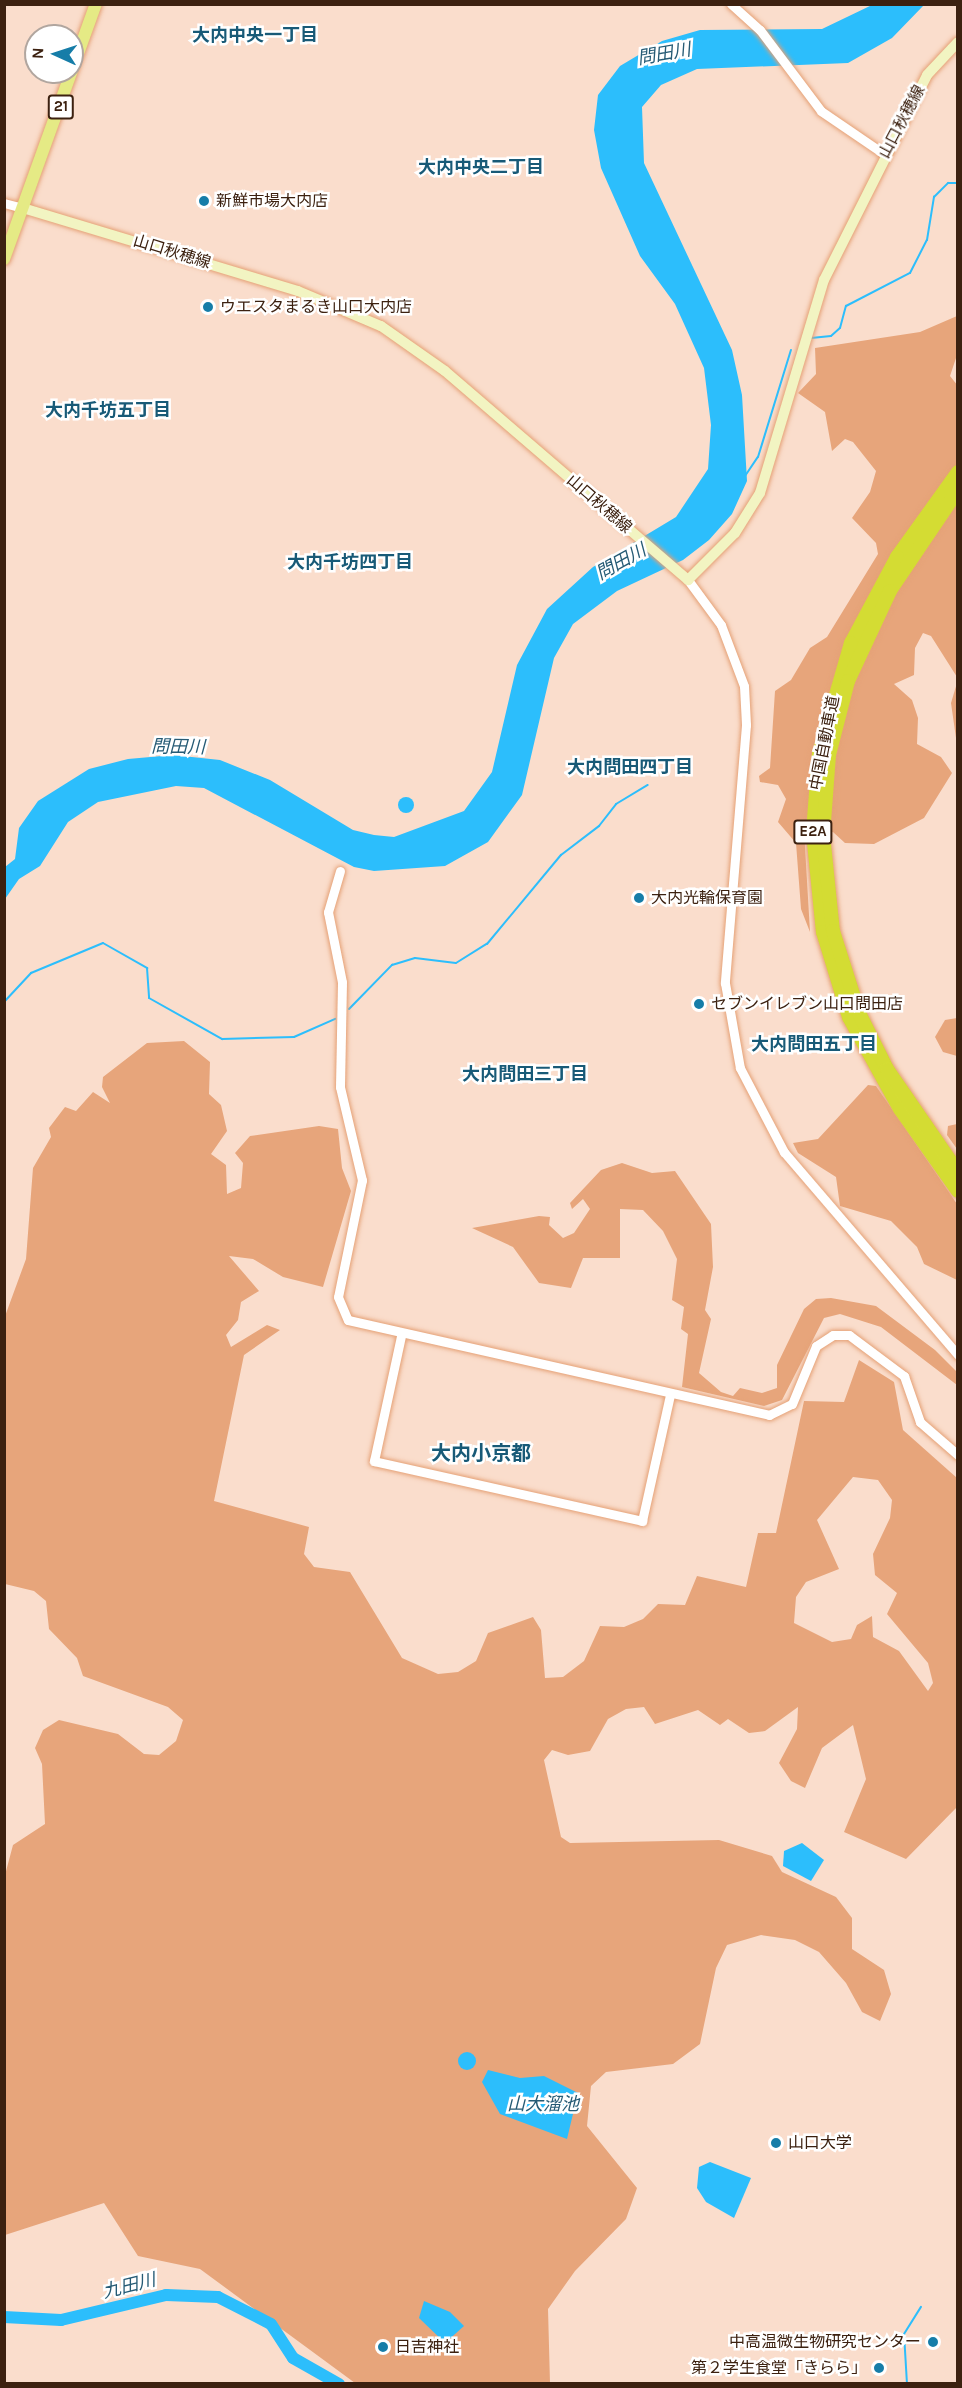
<!DOCTYPE html>
<meta charset="utf-8">
<style>
body{margin:0}
#map{position:relative;width:962px;height:2388px;overflow:hidden;background:#faddcc;font-family:Karla,"Noto Sans JP",sans-serif}
div>[style]{position:absolute}
[style*='--x']{left:calc(var(--x)*1px);top:calc(var(--y)*1px);width:calc(var(--w)*1px);rotate:calc(var(--a)*1deg)}
.green>*{inset:0;background:#e7a57b}
.water>*{inset:0;background:#2cbefc}
.round{border-radius:50%}
.stream>*{height:2px;margin:-1px;padding:0 1px;transform-origin:1px;border-radius:1px;background:#2cbefc}
.river>*{height:12px;margin:-6px;padding:0 6px;transform-origin:6px;border-radius:6px;background:#2cbefc}
.roads{filter:drop-shadow(0 0 2px #e5a176) drop-shadow(0 0 2px #e5a176)}
.tertiary>*{height:9px;margin:-4.5px;padding:0 4.5px;transform-origin:4.5px;border-radius:4.5px;background:#fff}
.secondary>*{height:10px;margin:-5px;padding:0 5px;transform-origin:5px;border-radius:5px;background:#f2f4c2}
.primary>*{height:12px;margin:-6px;padding:0 6px;transform-origin:6px;border-radius:6px;background:#e5ea85}
.motorway>*{height:14px;margin:-7px;padding:0 7px;transform-origin:7px;border-radius:7px;background:#d4dc33}
.dots>*{width:16px;height:16px;translate:-50% -50%;box-sizing:border-box;border:3px solid #fff;border-radius:50%}
span{translate:-50% -50%;white-space:nowrap;text-align:center;line-height:1.15;-webkit-text-stroke:5px #fff;paint-order:stroke}
.shield-label span{padding:2px 4px;background:#fff;border:2px solid;border-radius:4px;-webkit-text-stroke-width:0}
.shield-label{font-size:15px;color:#3c2110;font-weight:700}
.street-label{font-size:16px;color:#3c2110}
.poi-label{font-size:16px;color:#3c2110}
.left{translate:0 -50%;text-align:left}
.right{translate:-100% -50%;text-align:right}
.neighbourhood-label{font-size:18px;color:#185a77;font-weight:700}
.water-label{font-size:18px;color:#265b75;font-style:italic}
.quarter-label{font-size:20px;color:#185a77;font-weight:700}
.frame{position:absolute;inset:0;border:6px solid #3c2110;pointer-events:none}
.north{position:absolute;left:24px;top:24px;width:60px;height:60px;box-sizing:border-box;background:#fff;border:2px solid #b1a69f;border-radius:50%;rotate:273deg;font-size:16px;font-weight:700;line-height:24px;text-align:center;color:#3c2110}
.north::after{content:'';display:block;margin:auto;width:21px;height:27px;background:#167da8;clip-path:polygon(50% 0,100% 100%,50% 72%,0 100%)}
</style>
<div id="map">
<div class="green">
<i style="clip-path:polygon(957px 316px,957px 355px,950px 376px,958px 386px,957px 677px,931px 636px,923px 633px,915px 648px,914px 675px,894px 684px,912px 700px,918px 718px,917px 744px,941px 757px,952px 773px,924px 818px,874px 844px,845px 843px,833px 832px,804px 830px,810px 932px,801px 909px,796px 843px,778px 822px,786px 799px,778px 785px,760px 782px,759px 776px,770px 768px,775px 691px,791px 680px,810px 648px,827px 637px,878px 554px,876px 543px,852px 518px,870px 492px,876px 471px,853px 442px,845px 439px,832px 451px,825px 412px,798px 393px,816px 374px,815px 348px,920px 332px)"></i>
<i style="clip-path:polygon(957px 683px,958px 683px,957px 745px,951px 703px)"></i>
<i style="clip-path:polygon(957px 1018px,958px 1018px,957px 1056px,943px 1052px,935px 1037px,945px 1020px)"></i>
<i style="clip-path:polygon(evenodd,184px 1041px,210px 1062px,209px 1094px,221px 1105px,227px 1131px,211px 1154px,226px 1165px,227px 1194px,241px 1188px,243px 1163px,235px 1153px,250px 1136px,319px 1126px,338px 1129px,342px 1168px,351px 1191px,323px 1287px,283px 1277px,253px 1259px,229px 1256px,259px 1291px,241px 1302px,238px 1320px,226px 1335px,231px 1347px,267px 1325px,280px 1330px,244px 1355px,214px 1501px,309px 1527px,304px 1554px,314px 1567px,350px 1572px,402px 1658px,438px 1674px,458px 1672px,476px 1661px,488px 1633px,533px 1617px,541px 1630px,545px 1678px,563px 1677px,584px 1661px,600px 1626px,624px 1627px,643px 1619px,658px 1604px,685px 1605px,697px 1576px,746px 1587px,758px 1533px,776px 1533px,804px 1401px,844px 1402px,859px 1360px,894px 1382px,903px 1430px,957px 1478px,957px 1807px,906px 1859px,844px 1832px,866px 1779px,853px 1725px,822px 1748px,805px 1788px,791px 1781px,779px 1763px,797px 1729px,798px 1707px,765px 1731px,749px 1733px,728px 1719px,720px 1725px,698px 1710px,655px 1724px,644px 1707px,626px 1709px,608px 1719px,590px 1751px,568px 1755px,552px 1750px,544px 1760px,561px 1837px,570px 1843px,719px 1840px,772px 1856px,782px 1872px,836px 1897px,852px 1918px,852px 1949px,884px 1970px,891px 1994px,880px 2021px,862px 2012px,846px 1983px,819px 1952px,795px 1940px,761px 1935px,727px 1945px,716px 1968px,700px 2044px,673px 2064px,606px 2072px,591px 2086px,587px 2126px,637px 2188px,626px 2219px,575px 2271px,548px 2309px,550px 2383px,355px 2383px,200px 2269px,138px 2256px,104px 2203px,5px 2235px,5px 1875px,13px 1845px,45px 1824px,42px 1764px,35px 1748px,43px 1730px,59px 1720px,118px 1734px,144px 1754px,159px 1755px,176px 1741px,183px 1720px,168px 1707px,83px 1676px,77px 1658px,49px 1629px,46px 1601px,34px 1591px,5px 1584px,4px 1319px,26px 1259px,33px 1168px,51px 1137px,49px 1128px,65px 1107px,76px 1111px,93px 1092px,110px 1103px,102px 1087px,103px 1077px,147px 1043px,184px 1041px,853px 1477px,878px 1480px,892px 1500px,890px 1518px,873px 1554px,875px 1575px,897px 1593px,887px 1614px,928px 1663px,933px 1683px,928px 1691px,899px 1651px,873px 1637px,872px 1616px,857px 1625px,851px 1639px,832px 1642px,794px 1623px,796px 1597px,806px 1582px,839px 1569px,817px 1520px,853px 1477px)"></i>
<i style="clip-path:polygon(868px 1085px,876px 1086px,957px 1204px,957px 1280px,924px 1264px,917px 1247px,891px 1221px,840px 1206px,836px 1177px,798px 1153px,793px 1143px,818px 1139px)"></i>
<i style="clip-path:polygon(957px 1124px,958px 1124px,957px 1149px,947px 1135px,948px 1126px)"></i>
<i style="clip-path:polygon(622px 1163px,652px 1173px,675px 1171px,711px 1224px,713px 1267px,705px 1310px,711px 1319px,699px 1373px,721px 1392px,733px 1396px,740px 1388px,762px 1393px,777px 1388px,777px 1365px,804px 1309px,816px 1299px,831px 1298px,876px 1306px,935px 1350px,957px 1372px,957px 1385px,881px 1327px,840px 1314px,824px 1318px,782px 1400px,764px 1406px,682px 1387px,688px 1334px,681px 1329px,684px 1307px,672px 1300px,677px 1259px,663px 1231px,643px 1210px,620px 1209px,620px 1258px,583px 1258px,571px 1288px,539px 1283px,513px 1247px,472px 1228px,539px 1216px,550px 1217px,549px 1225px,563px 1238px,574px 1233px,590px 1209px,583px 1199px,572px 1209px,570px 1203px,601px 1170px)"></i>
</div>
<div class="water">
<i style="clip-path:polygon(872px 5px,924px 5px,892px 38px,848px 63px,697px 69px,661px 85px,642px 107px,644px 163px,732px 350px,742px 395px,747px 481px,732px 514px,709px 540px,683px 560px,617px 591px,573px 624px,554px 658px,522px 795px,488px 842px,445px 866px,374px 871px,354px 867px,204px 788px,176px 786px,98px 802px,68px 822px,40px 866px,19px 879px,5px 899px,5px 867px,15px 859px,19px 828px,38px 801px,89px 769px,128px 759px,173px 755px,220px 760px,270px 780px,353px 830px,374px 835px,394px 837px,464px 811px,492px 772px,517px 665px,547px 609px,593px 567px,676px 517px,708px 469px,711px 425px,704px 368px,675px 304px,640px 256px,601px 168px,594px 130px,598px 95px,620px 66px,662px 41px,700px 30px,822px 29px)"></i>
<i class="round" style="left:398px;top:797px;width:16px;height:16px"></i>
<i style="clip-path:polygon(802px 1843px,824px 1860px,811px 1881px,783px 1866px,784px 1851px)"></i>
<i class="round" style="left:458px;top:2052px;width:18px;height:18px"></i>
<i style="clip-path:polygon(488px 2070px,520px 2078px,544px 2076px,578px 2093px,567px 2139px,500px 2114px,482px 2082px)"></i>
<i style="clip-path:polygon(710px 2162px,751px 2178px,734px 2218px,706px 2202px,697px 2188px,699px 2167px)"></i>
<i style="clip-path:polygon(424px 2301px,450px 2312px,464px 2326px,445px 2343px,419px 2318px)"></i>
</div>
<div class="stream">
<i style="--x:811;--y:338;--w:20;--a:-6"></i>
<i style="--x:831;--y:336;--w:12;--a:-42"></i>
<i style="--x:840;--y:328;--w:23;--a:-75"></i>
<i style="--x:846;--y:306;--w:72;--a:-27.3"></i>
<i style="--x:910;--y:273;--w:37;--a:-63"></i>
<i style="--x:927;--y:240;--w:44;--a:-80.8"></i>
<i style="--x:934;--y:197;--w:20;--a:-45"></i>
<i style="--x:948;--y:183;--w:8;--a:0"></i>
<i style="--x:745;--y:476;--w:23;--a:-56"></i>
<i style="--x:758;--y:457;--w:112;--a:-72.9"></i>
<i style="--x:4;--y:1002;--w:40;--a:-47"></i>
<i style="--x:31;--y:973;--w:78;--a:-22.6"></i>
<i style="--x:103;--y:943;--w:51;--a:29.6"></i>
<i style="--x:147;--y:968;--w:30;--a:86"></i>
<i style="--x:149;--y:998;--w:84;--a:29.3"></i>
<i style="--x:222;--y:1039;--w:72;--a:-1.6"></i>
<i style="--x:294;--y:1037;--w:45;--a:-23.7"></i>
<i style="--x:349;--y:1009;--w:62;--a:-45.7"></i>
<i style="--x:392;--y:965;--w:24;--a:-17"></i>
<i style="--x:415;--y:958;--w:41;--a:7"></i>
<i style="--x:456;--y:963;--w:36;--a:-32"></i>
<i style="--x:487;--y:944;--w:116;--a:-50.3"></i>
<i style="--x:561;--y:855;--w:48;--a:-37.3"></i>
<i style="--x:599;--y:826;--w:28;--a:-52"></i>
<i style="--x:616;--y:804;--w:37;--a:-31"></i>
<i style="--x:907;--y:2384;--w:50;--a:-93.4"></i>
<i style="--x:904;--y:2334;--w:32;--a:-58"></i>
</div>
<div class="river">
<i style="--x:4;--y:2317;--w:57;--a:3"></i>
<i style="--x:61;--y:2320;--w:108;--a:-13.4"></i>
<i style="--x:166;--y:2295;--w:52;--a:2.2"></i>
<i style="--x:218;--y:2297;--w:59;--a:27"></i>
<i style="--x:271;--y:2324;--w:40;--a:57.1"></i>
<i style="--x:293;--y:2358;--w:53;--a:29.5"></i>
</div>
<div class="roads">
<div class="tertiary">
<i style="--x:731;--y:4;--w:39;--a:42"></i>
<i style="--x:760;--y:30;--w:101;--a:53"></i>
<i style="--x:821;--y:111;--w:76;--a:34.3"></i>
<i style="--x:4;--y:203;--w:23;--a:15"></i>
<i style="--x:688;--y:580;--w:56;--a:53.7"></i>
<i style="--x:721;--y:625;--w:65;--a:69.3"></i>
<i style="--x:744;--y:686;--w:39;--a:87"></i>
<i style="--x:746;--y:725;--w:259;--a:94.7"></i>
<i style="--x:725;--y:983;--w:86;--a:80"></i>
<i style="--x:740;--y:1068;--w:95;--a:62.4"></i>
<i style="--x:784;--y:1152;--w:267;--a:49.4"></i>
<i style="--x:340;--y:871;--w:43;--a:106.3"></i>
<i style="--x:328;--y:912;--w:71;--a:78.7"></i>
<i style="--x:342;--y:982;--w:105;--a:91.1"></i>
<i style="--x:340;--y:1087;--w:96;--a:76.7"></i>
<i style="--x:362;--y:1180;--w:119;--a:101.6"></i>
<i style="--x:338;--y:1297;--w:25;--a:67"></i>
<i style="--x:348;--y:1320;--w:432;--a:12.7"></i>
<i style="--x:769;--y:1415;--w:25;--a:-26"></i>
<i style="--x:792;--y:1404;--w:63;--a:-67.5"></i>
<i style="--x:816;--y:1346;--w:20;--a:-33"></i>
<i style="--x:833;--y:1335;--w:16;--a:0"></i>
<i style="--x:849;--y:1335;--w:69;--a:36.7"></i>
<i style="--x:904;--y:1376;--w:49;--a:70.8"></i>
<i style="--x:920;--y:1422;--w:50;--a:41"></i>
<i style="--x:401;--y:1336;--w:128;--a:102.2"></i>
<i style="--x:374;--y:1461;--w:275;--a:12.6"></i>
<i style="--x:642;--y:1521;--w:129;--a:-77.5"></i>
</div>
<div class="secondary">
<i style="--x:26;--y:209;--w:284;--a:16.8"></i>
<i style="--x:298;--y:291;--w:90;--a:22.9"></i>
<i style="--x:381;--y:326;--w:78;--a:35.1"></i>
<i style="--x:445;--y:371;--w:321;--a:40.7"></i>
<i style="--x:688;--y:580;--w:66;--a:-45"></i>
<i style="--x:735;--y:533;--w:47;--a:-58"></i>
<i style="--x:760;--y:493;--w:222;--a:-73.3"></i>
<i style="--x:824;--y:280;--w:229;--a:-63.3"></i>
<i style="--x:927;--y:75;--w:45;--a:-46.8"></i>
</div>
<div class="primary">
<i style="--x:4;--y:259;--w:271;--a:-70.2"></i>
</div>
<div class="motorway">
<i style="--x:958;--y:472;--w:105;--a:125.7"></i>
<i style="--x:897;--y:557;--w:98;--a:118.1"></i>
<i style="--x:851;--y:643;--w:116;--a:106.1"></i>
<i style="--x:819;--y:754;--w:78;--a:94.4"></i>
<i style="--x:813;--y:832;--w:100;--a:84.3"></i>
<i style="--x:823;--y:932;--w:89;--a:73"></i>
<i style="--x:849;--y:1017;--w:105;--a:61"></i>
<i style="--x:900;--y:1109;--w:100;--a:54.7"></i>
<i style="--x:958;--y:490;--w:122;--a:124"></i>
<i style="--x:890;--y:591;--w:99;--a:115"></i>
<i style="--x:848;--y:681;--w:76;--a:104.4"></i>
<i style="--x:829;--y:755;--w:80;--a:94.3"></i>
<i style="--x:823;--y:835;--w:97;--a:84.1"></i>
<i style="--x:833;--y:931;--w:86;--a:72.4"></i>
<i style="--x:859;--y:1013;--w:63;--a:63.4"></i>
<i style="--x:887;--y:1069;--w:125;--a:55.4"></i>
</div>
</div>
<div class="dots">
<i style="left:204px;top:201px;background:#167da8"></i>
<i style="left:208px;top:307px;background:#167da8"></i>
<i style="left:639px;top:898px;background:#167da8"></i>
<i style="left:699px;top:1004px;background:#167da8"></i>
<i style="left:776px;top:2143px;background:#167da8"></i>
<i style="left:933px;top:2342px;background:#167da8"></i>
<i style="left:383px;top:2347px;background:#167da8"></i>
<i style="left:879px;top:2368px;background:#167da8"></i>
</div>
<div class="shield-label">
<span style="left:61px;top:107px">21</span>
<span style="left:813px;top:832px">E2A</span>
</div>
<div class="street-label">
<span style="left:902px;top:122px;rotate:-62deg">山口秋穂線</span>
<span style="left:172px;top:252px;rotate:17deg">山口秋穂線</span>
<span style="left:599px;top:504px;rotate:41deg">山口秋穂線</span>
<span style="left:825px;top:743px;rotate:-79deg">中国自動車道</span>
</div>
<div class="poi-label">
<span class="left" style="left:216px;top:201px">新鮮市場大内店</span>
<span class="left" style="left:220px;top:307px">ウエスタまるき山口大内店</span>
<span class="left" style="left:651px;top:898px">大内光輪保育園</span>
<span class="left" style="left:711px;top:1004px">セブンイレブン山口問田店</span>
<span class="left" style="left:788px;top:2143px">山口大学</span>
<span class="right" style="left:921px;top:2342px">中高温微生物研究センター</span>
<span class="left" style="left:395px;top:2347px">日吉神社</span>
<span class="right" style="left:867px;top:2368px">第２学生食堂「きらら」</span>
</div>
<div class="neighbourhood-label">
<span style="left:255px;top:35px">大内中央一丁目</span>
<span style="left:481px;top:167px">大内中央二丁目</span>
<span style="left:108px;top:410px">大内千坊五丁目</span>
<span style="left:350px;top:562px">大内千坊四丁目</span>
<span style="left:630px;top:767px">大内問田四丁目</span>
<span style="left:814px;top:1044px">大内問田五丁目</span>
<span style="left:525px;top:1074px">大内問田三丁目</span>
</div>
<div class="water-label">
<span style="left:664px;top:54px;rotate:-10deg">問田川</span>
<span style="left:621px;top:562px;rotate:-29deg">問田川</span>
<span style="left:178px;top:747px;rotate:1deg">問田川</span>
<span style="left:543px;top:2104px">山大溜池</span>
<span style="left:129px;top:2286px;rotate:-14deg">九田川</span>
</div>
<div class="quarter-label">
<span style="left:481px;top:1453px">大内小京都</span>
</div>
<div class="frame"></div>
<div class="north">N</div>
</div>
